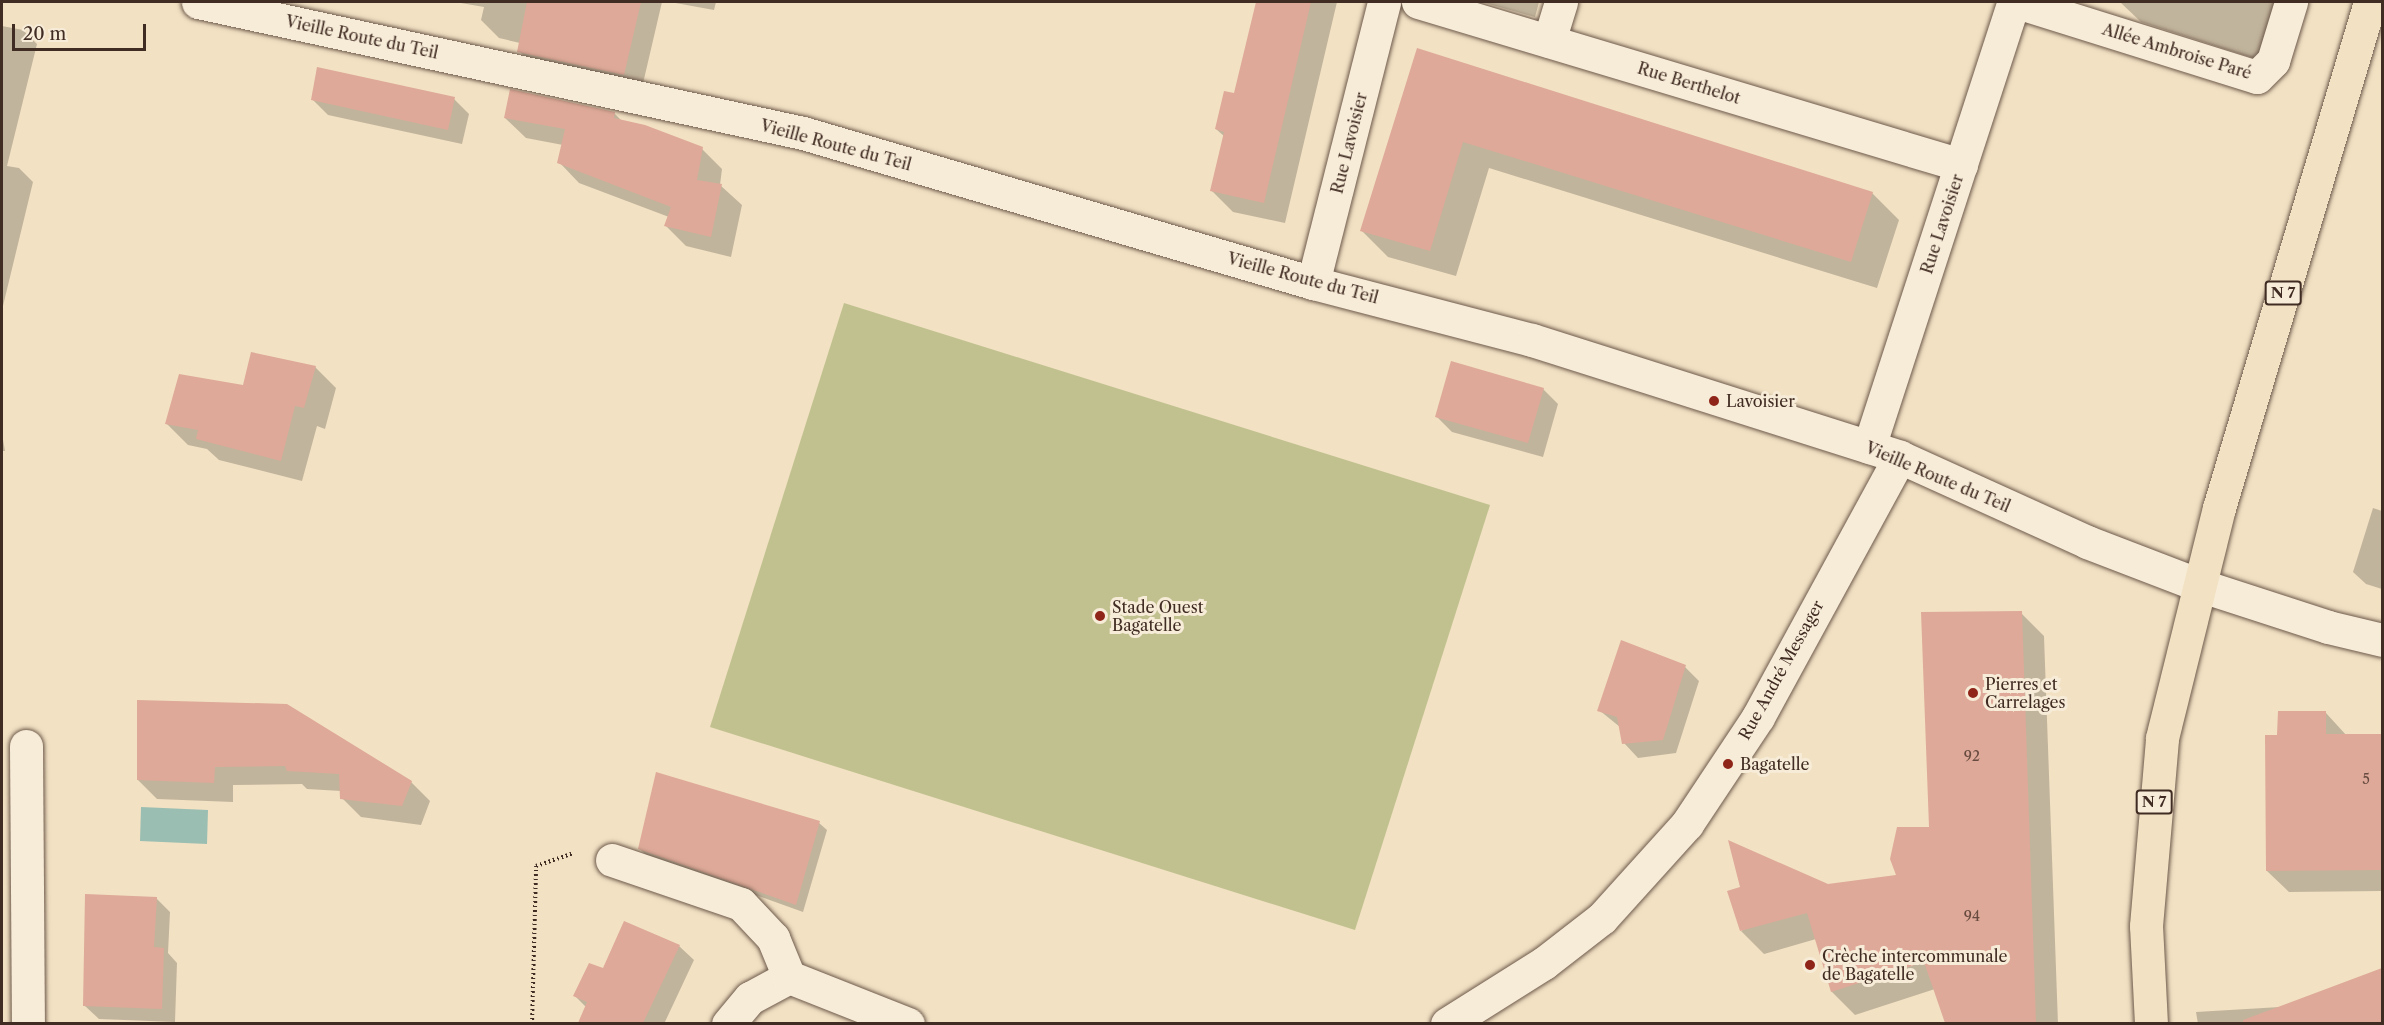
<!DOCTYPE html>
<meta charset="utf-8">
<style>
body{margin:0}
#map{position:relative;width:2384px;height:1025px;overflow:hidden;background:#f2e1c3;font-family:"Libre Caslon Text",serif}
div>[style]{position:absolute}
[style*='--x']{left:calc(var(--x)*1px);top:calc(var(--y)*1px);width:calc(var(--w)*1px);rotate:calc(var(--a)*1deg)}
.green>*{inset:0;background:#c1c18f}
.water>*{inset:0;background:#9bbeb2}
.shadow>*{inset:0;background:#0003}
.building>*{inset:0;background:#dea998}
.path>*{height:4px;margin-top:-2px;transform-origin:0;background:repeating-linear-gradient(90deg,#412c23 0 1.5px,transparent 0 4.5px)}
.roads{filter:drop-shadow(0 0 2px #6d594b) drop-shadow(0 0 2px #6d594b)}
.minor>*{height:33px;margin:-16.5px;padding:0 16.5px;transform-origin:16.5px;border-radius:16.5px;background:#f7ecd8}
.major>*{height:33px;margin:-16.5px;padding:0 16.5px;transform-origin:16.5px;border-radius:16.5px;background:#f2e1c3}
.dots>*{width:16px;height:16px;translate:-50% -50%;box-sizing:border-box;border:3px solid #f7ecd8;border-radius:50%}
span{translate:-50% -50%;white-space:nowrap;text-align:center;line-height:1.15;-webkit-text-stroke:6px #f7ecd8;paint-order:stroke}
.number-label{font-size:14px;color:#684b40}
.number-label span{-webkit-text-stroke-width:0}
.shield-label span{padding:2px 4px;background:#f7ecd8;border:2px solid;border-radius:4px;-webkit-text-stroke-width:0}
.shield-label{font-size:15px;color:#412c23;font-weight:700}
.street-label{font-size:16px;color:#412c23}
.poi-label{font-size:16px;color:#412c23}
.left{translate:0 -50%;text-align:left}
.frame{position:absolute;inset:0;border:3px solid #412c23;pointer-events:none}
.scale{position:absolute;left:12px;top:24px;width:134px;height:27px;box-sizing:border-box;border:3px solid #412c23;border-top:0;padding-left:8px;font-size:18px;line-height:21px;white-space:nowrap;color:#412c23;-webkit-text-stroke:4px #f7ecd8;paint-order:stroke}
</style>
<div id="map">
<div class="green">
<i style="clip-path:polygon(844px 303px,1490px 505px,1355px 930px,710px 727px)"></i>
</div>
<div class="water">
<i style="clip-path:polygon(141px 807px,208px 810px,207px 844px,140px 841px)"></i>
</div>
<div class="shadow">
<i style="clip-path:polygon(455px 2px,662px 2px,641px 92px,537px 69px,519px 51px,520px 43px,499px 38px,481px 20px,484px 7px)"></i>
<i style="clip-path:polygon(670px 2px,716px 2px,714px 10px)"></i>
<i style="clip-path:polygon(1257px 2px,1337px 2px,1285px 223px,1233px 212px,1212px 191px,1225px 137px,1216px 129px,1235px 95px)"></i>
<i style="clip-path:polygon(1482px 2px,1539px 2px,1535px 17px)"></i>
<i style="clip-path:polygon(2120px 2px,2298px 2px,2275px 65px,2141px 22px)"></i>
<i style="clip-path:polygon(2px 26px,23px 30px,37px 44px,7px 166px,19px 168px,33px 182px,2px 310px)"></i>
<i style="clip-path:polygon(1418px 50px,1872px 193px,1899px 220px,1877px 288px,1489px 168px,1456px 276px,1388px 257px,1362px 231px)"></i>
<i style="clip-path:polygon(454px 99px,469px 114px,462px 144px,328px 115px,313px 100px)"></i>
<i style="clip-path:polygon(614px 113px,623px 122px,702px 149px,722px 169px,720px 185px,742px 205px,731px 257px,686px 246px,666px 226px,669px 217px,579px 183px,559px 162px,563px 145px,526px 138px,505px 118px)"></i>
<i style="clip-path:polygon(315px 367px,336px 388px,325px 429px,317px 426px,302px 481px,219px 460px,207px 449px,188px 445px,167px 424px,244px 387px)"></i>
<i style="clip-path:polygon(1543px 389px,1558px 404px,1543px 457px,1452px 432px,1437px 417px)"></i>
<i style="clip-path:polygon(2px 434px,5px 451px,2px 451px)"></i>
<i style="clip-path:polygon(2373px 508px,2382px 511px,2382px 589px,2366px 584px,2353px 572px)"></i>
<i style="clip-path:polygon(2021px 613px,2044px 636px,2058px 1024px,1947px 1024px,1935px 989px,1855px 1015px,1832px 992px,1816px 939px,1764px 954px,1741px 931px,1828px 885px,1898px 876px,1931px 829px)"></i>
<i style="clip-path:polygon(2px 646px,3px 647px,2px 683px)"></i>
<i style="clip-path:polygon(1685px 667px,1699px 681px,1676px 753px,1638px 758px,1624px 743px,1620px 727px,1599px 710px)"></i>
<i style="clip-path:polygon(139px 702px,411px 782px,430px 801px,421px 825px,361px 817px,342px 798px,341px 791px,307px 789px,302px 784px,233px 785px,233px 802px,157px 799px,138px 780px)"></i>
<i style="clip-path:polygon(2326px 713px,2347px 736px,2382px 736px,2382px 891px,2289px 892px,2267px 871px,2278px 737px)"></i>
<i style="clip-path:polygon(819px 823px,827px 830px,803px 912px,647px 856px,640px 849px)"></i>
<i style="clip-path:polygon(156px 898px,170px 912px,168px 953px,177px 963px,175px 1022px,99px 1019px,85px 1006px)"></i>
<i style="clip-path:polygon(679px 946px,694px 960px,664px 1024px,579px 1024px,586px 1007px,575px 996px,604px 970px)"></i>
<i style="clip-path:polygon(2382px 969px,2382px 1024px,2198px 1024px,2196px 1012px,2280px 1007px)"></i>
</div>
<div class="building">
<i style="clip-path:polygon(527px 2px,641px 2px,624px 75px,517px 52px)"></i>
<i style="clip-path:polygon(1256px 2px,1311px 2px,1264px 203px,1210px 191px,1224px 132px,1215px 129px,1224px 91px,1234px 93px)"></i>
<i style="clip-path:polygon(1417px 48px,1873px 192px,1851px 262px,1463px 142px,1430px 251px,1360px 231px)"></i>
<i style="clip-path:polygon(317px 67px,455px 97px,448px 130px,311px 100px)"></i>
<i style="clip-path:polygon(510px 89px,615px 112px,614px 118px,645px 125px,703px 147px,697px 180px,722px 184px,711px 237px,664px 226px,671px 207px,557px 163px,565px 129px,504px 118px)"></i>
<i style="clip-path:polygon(251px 352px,316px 366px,304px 408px,295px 406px,281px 461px,196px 439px,198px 430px,165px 424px,179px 374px,243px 385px)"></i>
<i style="clip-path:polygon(1451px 361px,1544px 388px,1528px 443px,1435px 417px)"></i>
<i style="clip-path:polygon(2022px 611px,2036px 1023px,1945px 1023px,1924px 962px,1831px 992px,1807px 913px,1740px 931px,1727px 891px,1740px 887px,1728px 840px,1828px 884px,1896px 875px,1890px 859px,1897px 827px,1929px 827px,1921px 612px)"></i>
<i style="clip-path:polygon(1621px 640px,1686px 665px,1663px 740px,1622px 744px,1617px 717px,1597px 711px)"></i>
<i style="clip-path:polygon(137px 700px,287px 704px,412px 781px,402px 806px,340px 799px,339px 774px,287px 771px,285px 766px,215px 767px,214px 783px,137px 780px)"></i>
<i style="clip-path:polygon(2278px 711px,2326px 711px,2326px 734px,2382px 734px,2382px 870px,2266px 871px,2265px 735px,2277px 735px)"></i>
<i style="clip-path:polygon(656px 772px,820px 821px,796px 905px,638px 849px)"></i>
<i style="clip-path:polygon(85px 894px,157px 897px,154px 947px,164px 948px,162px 1009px,83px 1006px)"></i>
<i style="clip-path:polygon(624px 921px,680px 945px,643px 1023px,578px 1023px,587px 1002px,573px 996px,589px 963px,603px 968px)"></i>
<i style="clip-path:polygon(2382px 968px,2382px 1023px,2243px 1023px,2243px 1020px)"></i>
</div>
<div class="path">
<i style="--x:532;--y:1024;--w:158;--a:-88.5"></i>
<i style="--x:536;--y:866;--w:39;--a:-19"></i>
</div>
<div class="roads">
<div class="minor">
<i style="--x:198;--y:2;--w:619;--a:12.22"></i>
<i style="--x:803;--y:133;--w:532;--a:16.39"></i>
<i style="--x:1313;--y:283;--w:226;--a:14.6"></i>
<i style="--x:1532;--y:340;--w:386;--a:17.6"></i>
<i style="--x:1900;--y:457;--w:205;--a:24.4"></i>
<i style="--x:2087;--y:542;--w:120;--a:21"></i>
<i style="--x:2199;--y:585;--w:136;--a:18"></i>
<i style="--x:2328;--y:627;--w:56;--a:13.5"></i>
<i style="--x:1418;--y:2;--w:567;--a:16.71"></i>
<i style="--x:2017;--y:2;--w:251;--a:17.4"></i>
<i style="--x:2257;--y:77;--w:23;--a:-45"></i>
<i style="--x:2273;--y:61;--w:62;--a:-73"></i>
<i style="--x:1549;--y:41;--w:41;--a:-72.9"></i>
<i style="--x:1313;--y:283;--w:290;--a:-75.8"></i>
<i style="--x:1869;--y:447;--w:468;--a:-72"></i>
<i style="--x:26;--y:746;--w:278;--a:89.6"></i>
<i style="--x:612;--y:860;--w:136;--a:18.8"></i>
<i style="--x:741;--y:904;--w:47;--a:46.7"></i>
<i style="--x:773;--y:938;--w:42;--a:67.7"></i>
<i style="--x:728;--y:1024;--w:34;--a:-50"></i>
<i style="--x:750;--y:998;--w:44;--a:-28.3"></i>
<i style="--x:789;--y:977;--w:128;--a:21.6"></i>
<i style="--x:1447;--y:1024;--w:115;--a:-32.2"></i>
<i style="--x:1544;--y:963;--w:73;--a:-37.8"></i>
<i style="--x:1602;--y:918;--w:127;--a:-47.9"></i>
<i style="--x:1687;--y:824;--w:128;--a:-56.4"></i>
<i style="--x:1758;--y:717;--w:296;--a:-61.4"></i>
</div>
<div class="major">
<i style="--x:2151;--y:1024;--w:98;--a:-92.9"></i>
<i style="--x:2146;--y:926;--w:189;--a:-85.1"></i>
<i style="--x:2162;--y:738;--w:237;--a:-76.1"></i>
<i style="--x:2219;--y:508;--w:528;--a:-73.38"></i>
</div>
</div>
<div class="dots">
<i style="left:1714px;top:401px;background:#8f2418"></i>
<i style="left:1100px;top:616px;background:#8f2418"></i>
<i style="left:1973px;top:693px;background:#8f2418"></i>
<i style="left:1728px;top:764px;background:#8f2418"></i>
<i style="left:1810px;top:965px;background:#8f2418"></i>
</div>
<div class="number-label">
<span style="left:1972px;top:756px">92</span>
<span style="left:2366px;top:779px">5</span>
<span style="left:1972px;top:916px">94</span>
</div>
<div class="shield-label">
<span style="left:2283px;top:293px">N 7</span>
<span style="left:2154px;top:802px">N 7</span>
</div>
<div class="street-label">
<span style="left:362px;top:37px;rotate:12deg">Vieille Route du Teil</span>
<span style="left:2177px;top:51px;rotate:17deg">Allée Ambroise Paré</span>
<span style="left:1689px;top:83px;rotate:17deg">Rue Berthelot</span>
<span style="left:1349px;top:143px;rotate:-76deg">Rue Lavoisier</span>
<span style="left:836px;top:145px;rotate:15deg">Vieille Route du Teil</span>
<span style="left:1942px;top:224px;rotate:-72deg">Rue Lavoisier</span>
<span style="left:1303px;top:278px;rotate:15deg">Vieille Route du Teil</span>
<span style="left:1938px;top:477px;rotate:23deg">Vieille Route du Teil</span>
<span style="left:1781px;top:670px;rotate:-61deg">Rue André Messager</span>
</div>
<div class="poi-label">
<span class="left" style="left:1726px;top:401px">Lavoisier</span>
<span class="left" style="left:1112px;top:616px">Stade Ouest<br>Bagatelle</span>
<span class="left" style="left:1985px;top:693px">Pierres et<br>Carrelages</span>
<span class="left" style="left:1740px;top:764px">Bagatelle</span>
<span class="left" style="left:1822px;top:965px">Crèche intercommunale<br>de Bagatelle</span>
</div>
<div class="frame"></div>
<div class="scale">20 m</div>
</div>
